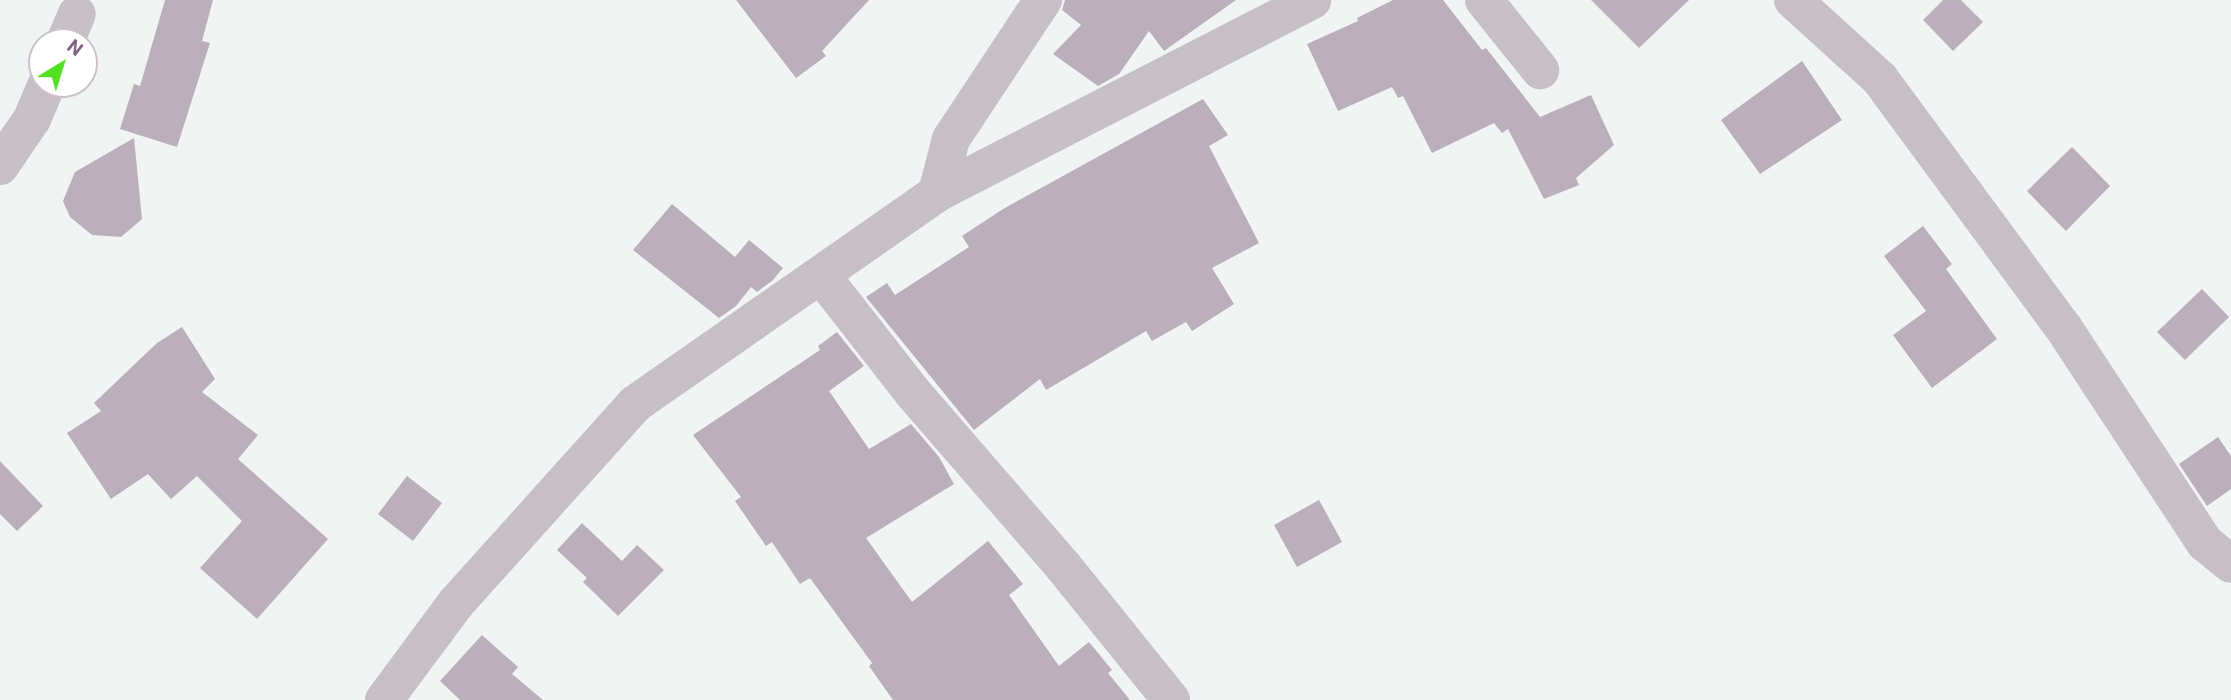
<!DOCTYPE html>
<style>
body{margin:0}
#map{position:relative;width:2231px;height:700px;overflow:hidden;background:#f0f4f2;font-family:Roboto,sans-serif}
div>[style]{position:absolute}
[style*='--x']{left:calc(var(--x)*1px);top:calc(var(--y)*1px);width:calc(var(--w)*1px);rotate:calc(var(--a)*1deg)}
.building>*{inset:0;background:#baafbb}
.minor>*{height:38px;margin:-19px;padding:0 19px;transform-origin:19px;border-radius:19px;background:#c6bfc6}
.tertiary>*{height:38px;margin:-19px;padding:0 19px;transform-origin:19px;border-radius:19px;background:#c6bfc6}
span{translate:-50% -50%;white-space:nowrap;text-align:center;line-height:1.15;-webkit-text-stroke:7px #fff;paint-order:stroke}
.north{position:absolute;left:28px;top:28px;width:70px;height:70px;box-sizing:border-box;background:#fff;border:2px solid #ccc1cd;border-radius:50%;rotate:38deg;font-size:19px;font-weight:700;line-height:28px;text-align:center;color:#806381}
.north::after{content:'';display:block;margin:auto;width:24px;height:32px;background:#52df24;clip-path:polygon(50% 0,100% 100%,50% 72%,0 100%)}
</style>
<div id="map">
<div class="building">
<i style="clip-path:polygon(165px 0,213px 0,202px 41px,210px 43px,177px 147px,120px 129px,134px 84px,140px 86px)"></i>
<i style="clip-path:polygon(736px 0,869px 0,822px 51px,826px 56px,796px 78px)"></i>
<i style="clip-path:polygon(1065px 0,1236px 0,1164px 51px,1149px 31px,1119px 74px,1098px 86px,1053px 54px,1081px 25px,1062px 10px)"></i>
<i style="clip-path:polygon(1393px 0,1443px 0,1482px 50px,1486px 48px,1540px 117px,1591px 95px,1614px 145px,1576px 178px,1579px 185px,1544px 199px,1508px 129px,1502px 133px,1494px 123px,1432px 153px,1403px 96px,1398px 98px,1392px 87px,1338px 111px,1307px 44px,1358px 21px,1357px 18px)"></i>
<i style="clip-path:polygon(1591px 0,1689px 0,1639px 48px)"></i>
<i style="clip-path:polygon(1943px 0,1961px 0,1983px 22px,1953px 51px,1923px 20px)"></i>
<i style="clip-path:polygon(1802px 61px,1842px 120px,1760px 174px,1721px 120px)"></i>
<i style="clip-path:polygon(1203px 99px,1228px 135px,1209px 146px,1259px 243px,1212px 268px,1234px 304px,1192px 331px,1186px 322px,1152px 341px,1146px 331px,1046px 390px,1040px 379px,974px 430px,866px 297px,887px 283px,895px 295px,969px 247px,962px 236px,1003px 209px)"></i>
<i style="clip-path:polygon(134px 138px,142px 219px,121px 237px,92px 235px,70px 217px,63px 201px,75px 172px)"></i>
<i style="clip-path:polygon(2072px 147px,2110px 186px,2066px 231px,2027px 191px)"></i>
<i style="clip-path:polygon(672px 204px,735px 257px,749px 240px,783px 268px,772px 281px,757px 292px,751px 287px,736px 306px,719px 318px,633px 250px)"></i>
<i style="clip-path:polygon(1923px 226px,1952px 264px,1946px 269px,1997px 339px,1932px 388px,1893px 335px,1926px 311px,1884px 256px)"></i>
<i style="clip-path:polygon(2202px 289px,2229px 317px,2185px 360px,2157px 332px)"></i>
<i style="clip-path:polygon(182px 327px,215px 379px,202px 392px,258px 435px,238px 459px,328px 539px,257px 619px,200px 568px,242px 521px,197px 476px,171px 499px,148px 474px,111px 499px,67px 433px,101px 411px,94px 403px,157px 343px)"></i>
<i style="clip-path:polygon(837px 332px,864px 366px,829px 391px,869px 449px,911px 424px,939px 457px,954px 484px,866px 538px,912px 602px,988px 541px,1023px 584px,1009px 595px,1059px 666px,1089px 642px,1112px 670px,1108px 673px,1130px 700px,893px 700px,869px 666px,872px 663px,810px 578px,800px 584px,772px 542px,766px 546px,735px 501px,741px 497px,693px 435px,820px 350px,818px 346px)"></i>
<i style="clip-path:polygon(2218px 437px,2231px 456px,2231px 489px,2207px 506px,2179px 464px)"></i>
<i style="clip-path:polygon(0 461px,43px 506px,17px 531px,0 514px)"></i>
<i style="clip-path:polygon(407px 476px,442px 503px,413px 541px,378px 514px)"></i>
<i style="clip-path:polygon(1319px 500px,1342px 542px,1297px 567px,1274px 525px)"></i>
<i style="clip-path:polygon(582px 523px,622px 561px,637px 545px,664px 570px,618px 616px,583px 582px,587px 578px,557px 550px)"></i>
<i style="clip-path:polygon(482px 635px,518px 667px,512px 674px,543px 700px,460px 700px,440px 681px)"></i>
</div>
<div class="minor">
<i style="--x:1484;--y:0;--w:90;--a:51.3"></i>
<i style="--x:1793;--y:0;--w:118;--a:42.2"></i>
<i style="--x:1880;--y:79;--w:308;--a:53.6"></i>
<i style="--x:2063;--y:327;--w:258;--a:56.7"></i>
<i style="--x:2205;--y:543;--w:33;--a:39"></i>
<i style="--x:65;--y:42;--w:30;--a:-67"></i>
<i style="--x:0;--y:166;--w:57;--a:-55.8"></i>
<i style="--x:32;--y:119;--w:38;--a:-67"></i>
<i style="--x:937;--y:193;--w:56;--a:-75.5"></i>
<i style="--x:951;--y:139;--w:167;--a:-56.5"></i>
<i style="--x:821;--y:275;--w:151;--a:52"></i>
<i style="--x:914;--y:394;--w:228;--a:49.1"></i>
<i style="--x:1063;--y:566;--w:172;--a:51.1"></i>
</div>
<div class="tertiary">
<i style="--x:384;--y:700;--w:121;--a:-53.4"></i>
<i style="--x:456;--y:603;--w:268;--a:-48"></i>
<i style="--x:635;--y:404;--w:368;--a:-34.9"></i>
<i style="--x:937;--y:193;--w:422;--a:-27.2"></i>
</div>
<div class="north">N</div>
</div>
